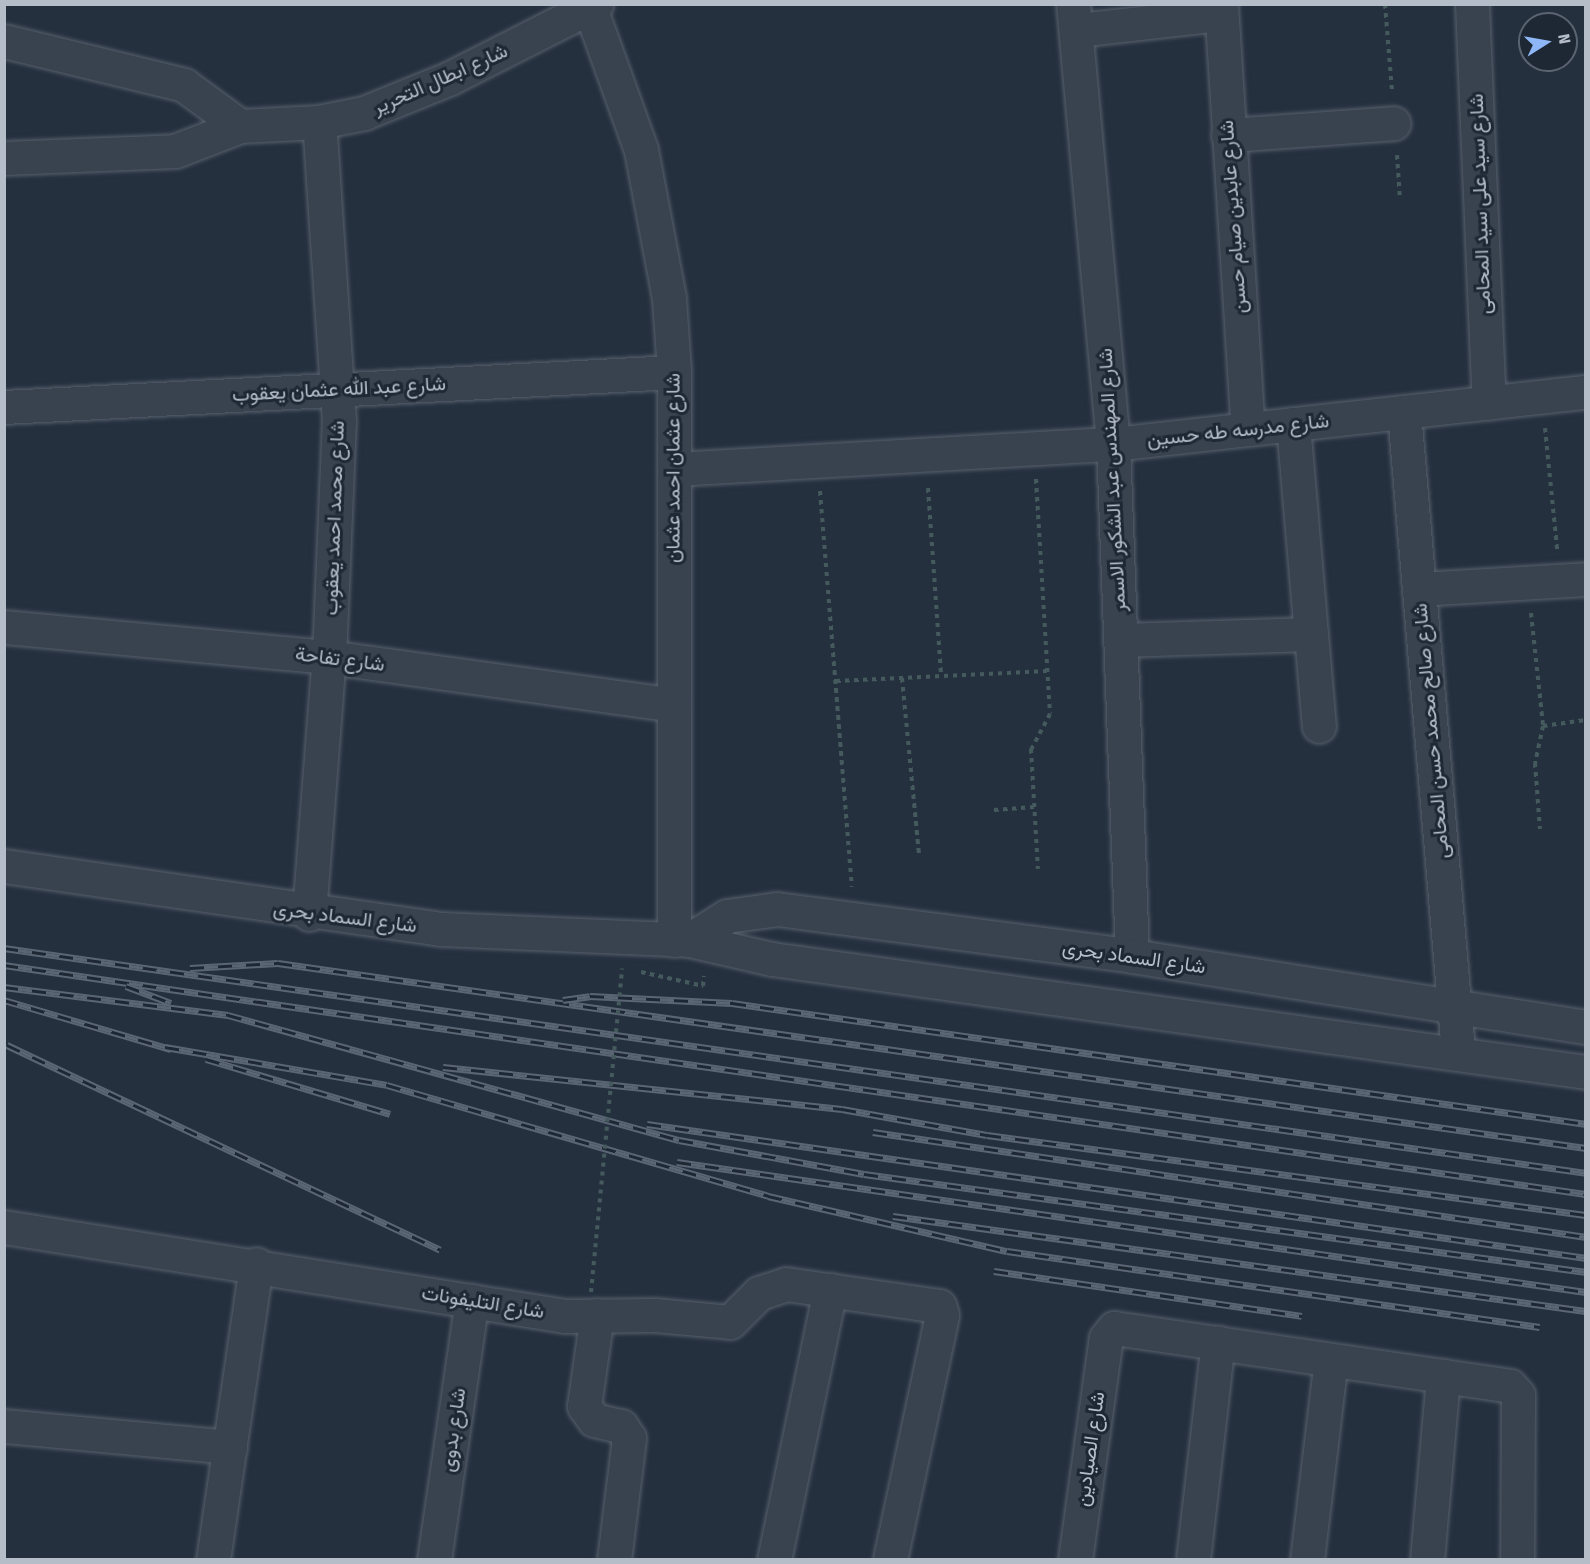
<!DOCTYPE html>
<meta charset="utf-8">
<style>
body{margin:0}
#map{position:relative;width:1590px;height:1564px;overflow:hidden;background:#25303f;font-family:"Fira Sans Condensed",Vazirmatn,sans-serif}
div>[style]{position:absolute}
[style*='--x']{left:calc(var(--x)*1px);top:calc(var(--y)*1px);width:calc(var(--w)*1px);rotate:calc(var(--a)*1deg)}
.path>*{height:4px;margin-top:-2px;transform-origin:0;background:repeating-linear-gradient(90deg,#455a5d 0 4.5px,transparent 0 9px)}
.roads{filter:drop-shadow(0 0 2px #57606c) drop-shadow(0 0 2px #57606c)}
.minor>*{height:33px;margin:-16.5px;padding:0 16.5px;transform-origin:16.5px;border-radius:16.5px;background:#39424f}
.tertiary>*{height:33px;margin:-16.5px;padding:0 16.5px;transform-origin:16.5px;border-radius:16.5px;background:#39424f}
.rail>*{height:7px;margin-top:-3.5px;transform-origin:0;background:repeating-linear-gradient(90deg,#1e2734 0 14px,#5b6675 0 28px);box-sizing:border-box;border-block:2px solid #5b6675}
.path-bridge>*{height:4px;margin-top:-2px;transform-origin:0;background:repeating-linear-gradient(90deg,#455a5d 0 4.5px,transparent 0 9px)}
span{translate:-50% -50%;white-space:nowrap;text-align:center;line-height:1.15;-webkit-text-stroke:6px #1e2734;paint-order:stroke}
.street-label{font-size:20px;color:#b5bdc9}
.frame{position:absolute;inset:0;border:6px solid #b5bdc9;pointer-events:none}
.north{position:absolute;left:1518px;top:12px;width:60px;height:60px;box-sizing:border-box;background:#1e2734;border:2px solid #5a6370;border-radius:50%;rotate:79deg;font-size:16px;font-weight:700;line-height:24px;text-align:center;color:#b5bdc9}
.north::after{content:'';display:block;margin:auto;width:21px;height:27px;background:#8db7f6;clip-path:polygon(50% 0,100% 100%,50% 72%,0 100%)}
</style>
<div id="map">
<div class="path">
<i style="--x:1385;--y:4;--w:87;--a:85.4"></i>
<i style="--x:1397;--y:155;--w:44;--a:86.1"></i>
<i style="--x:1545;--y:428;--w:122;--a:84.3"></i>
<i style="--x:1036;--y:479;--w:235;--a:86.6"></i>
<i style="--x:1050;--y:714;--w:40;--a:118"></i>
<i style="--x:1031;--y:749;--w:120;--a:86.7"></i>
<i style="--x:928;--y:488;--w:188;--a:86"></i>
<i style="--x:820;--y:491;--w:397;--a:85.4"></i>
<i style="--x:1531;--y:613;--w:114;--a:83.9"></i>
<i style="--x:1543;--y:726;--w:38;--a:102"></i>
<i style="--x:1535;--y:763;--w:66;--a:85.7"></i>
<i style="--x:902;--y:678;--w:176;--a:84.5"></i>
<i style="--x:836;--y:681;--w:211;--a:-2.7"></i>
<i style="--x:1543;--y:726;--w:43;--a:-7.9"></i>
<i style="--x:994;--y:810;--w:40;--a:-4.3"></i>
<i style="--x:641;--y:972;--w:64;--a:12.7"></i>
<i style="--x:703;--y:986;--w:10;--a:-84"></i>
</div>
<div class="roads">
<div class="minor">
<i style="--x:1073;--y:4;--w:442;--a:84.8"></i>
<i style="--x:1113;--y:444;--w:512;--a:87.87"></i>
<i style="--x:1221;--y:4;--w:426;--a:86.4"></i>
<i style="--x:1472;--y:4;--w:399;--a:87.6"></i>
<i style="--x:590;--y:8;--w:151;--a:70.2"></i>
<i style="--x:641;--y:150;--w:151;--a:79.3"></i>
<i style="--x:669;--y:298;--w:74;--a:86.1"></i>
<i style="--x:674;--y:372;--w:568;--a:90"></i>
<i style="--x:1078;--y:30;--w:143;--a:-6.4"></i>
<i style="--x:1228;--y:135;--w:166;--a:-4.1"></i>
<i style="--x:4;--y:407;--w:671;--a:-2.99"></i>
<i style="--x:1404;--y:412;--w:641;--a:85.17"></i>
<i style="--x:1293;--y:424;--w:303;--a:85.1"></i>
<i style="--x:674;--y:469;--w:440;--a:-3.3"></i>
<i style="--x:1113;--y:444;--w:476;--a:-6.3"></i>
<i style="--x:1419;--y:589;--w:167;--a:-3.4"></i>
<i style="--x:4;--y:627;--w:326;--a:5.3"></i>
<i style="--x:329;--y:657;--w:348;--a:7.9"></i>
<i style="--x:1121;--y:640;--w:190;--a:-1.8"></i>
<i style="--x:309;--y:914;--w:258;--a:-85.6"></i>
<i style="--x:329;--y:657;--w:236;--a:-87.6"></i>
<i style="--x:339;--y:421;--w:300;--a:-93.8"></i>
<i style="--x:4;--y:1227;--w:568;--a:9.01"></i>
<i style="--x:565;--y:1316;--w:90;--a:-0.6"></i>
<i style="--x:655;--y:1315;--w:75;--a:5.3"></i>
<i style="--x:730;--y:1322;--w:41;--a:-45"></i>
<i style="--x:759;--y:1293;--w:28;--a:-18"></i>
<i style="--x:786;--y:1284;--w:155;--a:8.2"></i>
<i style="--x:939;--y:1306;--w:9;--a:72"></i>
<i style="--x:942;--y:1315;--w:250;--a:102"></i>
<i style="--x:597;--y:1315;--w:92;--a:98.1"></i>
<i style="--x:584;--y:1406;--w:17;--a:54"></i>
<i style="--x:594;--y:1420;--w:28;--a:13"></i>
<i style="--x:621;--y:1426;--w:14;--a:56"></i>
<i style="--x:629;--y:1438;--w:123;--a:97"></i>
<i style="--x:4;--y:1426;--w:227;--a:5.3"></i>
<i style="--x:213;--y:1560;--w:299;--a:-81.7"></i>
<i style="--x:434;--y:1560;--w:262;--a:-81.7"></i>
<i style="--x:774;--y:1560;--w:276;--a:-78.3"></i>
<i style="--x:1075;--y:1560;--w:224;--a:-82.1"></i>
<i style="--x:1106;--y:1338;--w:13;--a:-51"></i>
<i style="--x:1114;--y:1328;--w:400;--a:8.3"></i>
<i style="--x:1510;--y:1386;--w:12;--a:48"></i>
<i style="--x:1518;--y:1395;--w:165;--a:90.3"></i>
<i style="--x:1193;--y:1560;--w:219;--a:-83.5"></i>
<i style="--x:1307;--y:1560;--w:201;--a:-83.2"></i>
<i style="--x:1427;--y:1560;--w:185;--a:-85"></i>
</div>
<div class="tertiary">
<i style="--x:4;--y:41;--w:185;--a:13.7"></i>
<i style="--x:184;--y:85;--w:69;--a:36.2"></i>
<i style="--x:4;--y:158;--w:171;--a:-2.3"></i>
<i style="--x:175;--y:151;--w:70;--a:-21"></i>
<i style="--x:240;--y:126;--w:79;--a:-2.9"></i>
<i style="--x:319;--y:122;--w:46;--a:-11.3"></i>
<i style="--x:364;--y:113;--w:93;--a:-22.1"></i>
<i style="--x:450;--y:78;--w:164;--a:-26.9"></i>
<i style="--x:4;--y:866;--w:442;--a:8.2"></i>
<i style="--x:441;--y:929;--w:248;--a:2.5"></i>
<i style="--x:689;--y:940;--w:85;--a:12.9"></i>
<i style="--x:772;--y:959;--w:822;--a:7.9"></i>
<i style="--x:689;--y:940;--w:45;--a:-32.3"></i>
<i style="--x:727;--y:916;--w:50;--a:-8"></i>
<i style="--x:777;--y:909;--w:358;--a:7.5"></i>
<i style="--x:1132;--y:956;--w:460;--a:8.9"></i>
</div>
</div>
<div class="rail">
<i style="--x:4;--y:948;--w:1598;--a:8.09"></i>
<i style="--x:4;--y:965;--w:1598;--a:8.24"></i>
<i style="--x:190;--y:968;--w:88;--a:-3.3"></i>
<i style="--x:278;--y:963;--w:1321;--a:8.05"></i>
<i style="--x:126;--y:986;--w:48;--a:20.7"></i>
<i style="--x:4;--y:987;--w:226;--a:7.1"></i>
<i style="--x:228;--y:1015;--w:468;--a:15.5"></i>
<i style="--x:679;--y:1140;--w:188;--a:10.4"></i>
<i style="--x:864;--y:1174;--w:729;--a:7.73"></i>
<i style="--x:4;--y:1000;--w:174;--a:16.4"></i>
<i style="--x:563;--y:1000;--w:27;--a:-8"></i>
<i style="--x:590;--y:996;--w:142;--a:2.8"></i>
<i style="--x:732;--y:1003;--w:863;--a:8.06"></i>
<i style="--x:7;--y:1045;--w:479;--a:25.3"></i>
<i style="--x:165;--y:1047;--w:225;--a:9.7"></i>
<i style="--x:387;--y:1085;--w:397;--a:16.2"></i>
<i style="--x:768;--y:1196;--w:245;--a:13"></i>
<i style="--x:1007;--y:1251;--w:538;--a:8.12"></i>
<i style="--x:206;--y:1059;--w:192;--a:16.6"></i>
<i style="--x:443;--y:1067;--w:401;--a:6"></i>
<i style="--x:842;--y:1109;--w:147;--a:10.2"></i>
<i style="--x:987;--y:1135;--w:604;--a:7.61"></i>
<i style="--x:647;--y:1124;--w:949;--a:8.12"></i>
<i style="--x:873;--y:1132;--w:721;--a:8.38"></i>
<i style="--x:677;--y:1162;--w:918;--a:8.14"></i>
<i style="--x:893;--y:1216;--w:699;--a:7.81"></i>
<i style="--x:994;--y:1271;--w:311;--a:8.3"></i>
</div>
<div class="path-bridge">
<i style="--x:591;--y:1292;--w:325;--a:-84.5"></i>
</div>
<div class="street-label">
<span style="left:440px;top:79px;rotate:-24deg">شارع ابطال التحرير</span>
<span style="left:1480px;top:204px;rotate:-92deg">شارع سيد على سيد المحامى</span>
<span style="left:1233px;top:217px;rotate:-94deg">شارع عابدين صيام حسن</span>
<span style="left:339px;top:389px;rotate:-3deg">شارع عبد الله عثمان يعقوب</span>
<span style="left:1238px;top:430px;rotate:-6deg">شارع مدرسه طه حسين</span>
<span style="left:673px;top:468px;rotate:-90deg">شارع عثمان احمد عثمان</span>
<span style="left:1112px;top:480px;rotate:-93deg">شارع المهندس عبد الشكور الاسمر</span>
<span style="left:334px;top:518px;rotate:-88deg">شارع محمد احمد يعقوب</span>
<span style="left:340px;top:659px;rotate:7deg">شارع تفاحة</span>
<span style="left:1431px;top:731px;rotate:-95deg">شارع صالح محمد حسن المحامى</span>
<span style="left:345px;top:917px;rotate:7deg">شارع السماد بحرى</span>
<span style="left:1134px;top:957px;rotate:8deg">شارع السماد بحرى</span>
<span style="left:483px;top:1302px;rotate:9deg">شارع التليفونات</span>
<span style="left:453px;top:1430px;rotate:-82deg">شارع بدوى</span>
<span style="left:1090px;top:1449px;rotate:-82deg">شارع الصيادين</span>
</div>
<div class="frame"></div>
<div class="north">N</div>
</div>
